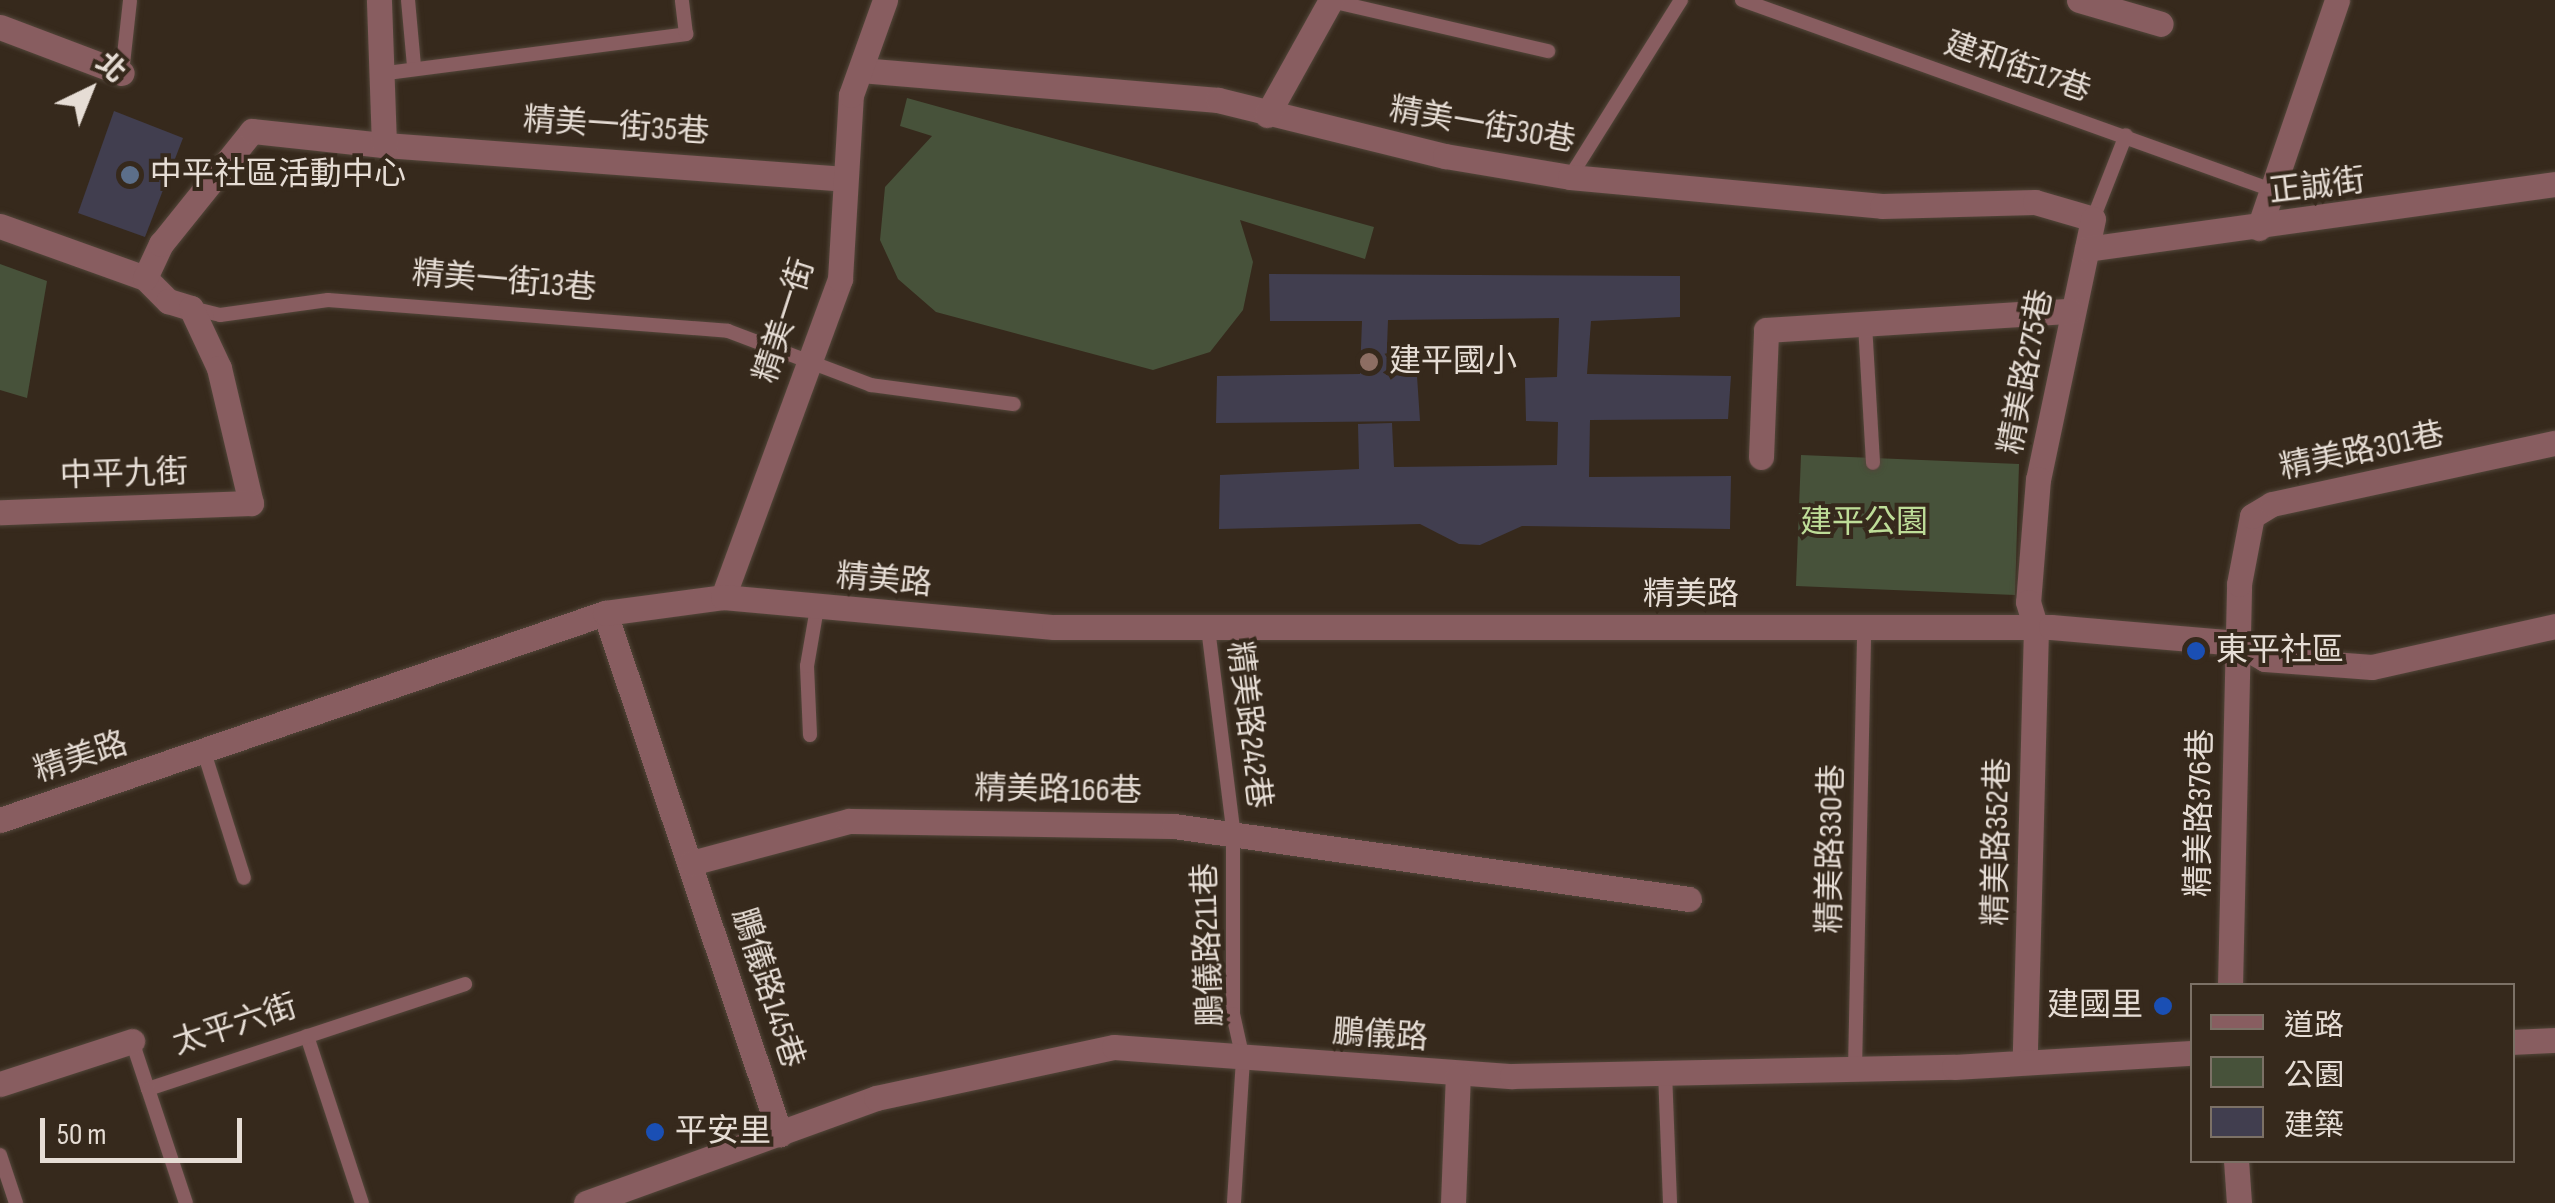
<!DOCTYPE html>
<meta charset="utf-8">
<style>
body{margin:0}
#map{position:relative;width:2555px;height:1203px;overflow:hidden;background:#36291c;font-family:"Sofia Sans Condensed","Noto Sans TC",sans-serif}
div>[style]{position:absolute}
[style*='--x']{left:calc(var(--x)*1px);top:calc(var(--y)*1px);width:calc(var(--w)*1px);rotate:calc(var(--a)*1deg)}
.green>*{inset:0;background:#47523a}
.building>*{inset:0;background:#413e4f}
.roads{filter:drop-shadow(0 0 2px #52463a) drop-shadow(0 0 2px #52463a)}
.service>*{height:14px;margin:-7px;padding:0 7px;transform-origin:7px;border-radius:7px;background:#885d60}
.minor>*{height:25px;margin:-12.5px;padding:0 12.5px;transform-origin:12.5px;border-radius:12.5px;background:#885d60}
.dots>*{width:28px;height:28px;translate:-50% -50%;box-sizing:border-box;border:5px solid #36291c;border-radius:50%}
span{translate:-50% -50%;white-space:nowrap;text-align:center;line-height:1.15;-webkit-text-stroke:8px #36291c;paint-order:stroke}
.street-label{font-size:32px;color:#e6ddd5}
.poi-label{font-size:32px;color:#e6ddd5}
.left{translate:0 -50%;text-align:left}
.right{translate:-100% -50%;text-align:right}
.park-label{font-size:32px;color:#bedd98}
.legend{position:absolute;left:2190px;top:983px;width:325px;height:180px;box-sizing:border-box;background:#36291c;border:2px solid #7c7166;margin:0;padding:12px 18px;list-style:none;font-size:30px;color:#e6ddd5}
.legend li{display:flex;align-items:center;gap:20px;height:50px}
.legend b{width:50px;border:2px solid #7c7166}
.north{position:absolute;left:40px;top:40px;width:100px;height:100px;-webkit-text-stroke:8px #36291c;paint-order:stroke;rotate:43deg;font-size:28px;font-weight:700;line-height:40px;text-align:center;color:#e6ddd5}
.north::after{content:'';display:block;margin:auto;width:35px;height:45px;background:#e6ddd5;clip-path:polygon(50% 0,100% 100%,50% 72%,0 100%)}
.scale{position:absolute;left:40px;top:1118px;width:202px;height:45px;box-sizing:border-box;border:5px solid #e6ddd5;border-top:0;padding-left:12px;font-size:30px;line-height:35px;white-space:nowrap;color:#e6ddd5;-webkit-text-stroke:8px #36291c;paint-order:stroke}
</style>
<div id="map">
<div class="green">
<i style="clip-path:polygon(907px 98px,1374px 227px,1365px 259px,1240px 220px,1253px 262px,1243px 310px,1210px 352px,1153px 370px,936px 312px,898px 279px,880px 240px,885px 187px,932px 136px,900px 126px)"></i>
<i style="clip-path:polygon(0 264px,47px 281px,27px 398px,0 390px)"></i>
<i style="clip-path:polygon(1801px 455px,2019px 464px,2015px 595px,1796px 586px)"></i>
</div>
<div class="building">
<i style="clip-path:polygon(114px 111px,183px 138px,145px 237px,78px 213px)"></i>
<i style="clip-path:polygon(1269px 274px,1680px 276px,1680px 317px,1591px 321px,1587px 374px,1731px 376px,1728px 419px,1590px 420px,1589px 477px,1731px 476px,1730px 529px,1522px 526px,1480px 545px,1459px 544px,1420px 524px,1219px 529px,1220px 475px,1359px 469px,1358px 424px,1392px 423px,1394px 467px,1557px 465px,1558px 422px,1526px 421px,1525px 378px,1557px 377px,1559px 318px,1388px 320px,1386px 375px,1417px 376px,1420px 421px,1216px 423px,1217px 376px,1360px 374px,1362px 321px,1270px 321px)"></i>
</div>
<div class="roads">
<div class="service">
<i style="--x:408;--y:0;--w:66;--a:84.8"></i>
<i style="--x:1742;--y:0;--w:563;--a:19.72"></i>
<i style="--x:1331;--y:1;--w:223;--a:13"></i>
<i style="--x:122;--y:73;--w:73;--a:-83.7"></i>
<i style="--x:387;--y:73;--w:302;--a:-7.4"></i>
<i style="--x:686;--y:34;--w:34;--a:-97"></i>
<i style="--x:1570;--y:177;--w:209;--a:-57.9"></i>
<i style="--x:2093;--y:219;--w:90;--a:-68.6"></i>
<i style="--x:192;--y:308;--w:29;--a:14"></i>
<i style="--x:220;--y:315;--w:109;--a:-7.9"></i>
<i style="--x:328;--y:300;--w:401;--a:4.4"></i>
<i style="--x:728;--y:331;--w:153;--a:20.7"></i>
<i style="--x:871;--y:385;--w:144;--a:7.6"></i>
<i style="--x:1865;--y:324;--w:139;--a:86.7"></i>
<i style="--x:1208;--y:628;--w:203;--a:82.9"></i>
<i style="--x:1233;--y:829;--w:185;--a:90"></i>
<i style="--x:1233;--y:1014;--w:46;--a:77.5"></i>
<i style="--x:1243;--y:1059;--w:144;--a:93.6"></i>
<i style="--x:810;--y:735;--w:69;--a:-92.5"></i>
<i style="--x:807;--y:666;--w:59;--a:-80.2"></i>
<i style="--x:204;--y:752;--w:132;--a:72.4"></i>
<i style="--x:307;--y:1036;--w:176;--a:71.8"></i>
<i style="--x:132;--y:1041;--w:51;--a:71.6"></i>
<i style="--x:148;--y:1089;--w:334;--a:-18.3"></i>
<i style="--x:1855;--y:1069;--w:440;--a:-88.8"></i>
<i style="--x:1665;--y:1072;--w:131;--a:87.8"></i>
<i style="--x:148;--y:1089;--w:120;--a:71.6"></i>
<i style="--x:0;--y:1155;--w:51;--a:71.6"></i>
</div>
<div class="minor">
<i style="--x:2079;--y:0;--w:85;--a:16.3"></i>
<i style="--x:0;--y:27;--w:130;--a:20.7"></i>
<i style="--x:861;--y:70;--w:358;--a:4.8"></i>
<i style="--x:1218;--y:100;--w:234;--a:13.9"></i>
<i style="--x:1445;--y:156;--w:127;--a:9.5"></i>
<i style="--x:1570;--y:177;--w:313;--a:5.3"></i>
<i style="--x:1882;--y:206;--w:153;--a:-1.5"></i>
<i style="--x:2035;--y:202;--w:60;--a:16.3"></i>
<i style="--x:2093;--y:219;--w:266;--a:101.9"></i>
<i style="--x:2038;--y:479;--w:123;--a:94.6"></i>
<i style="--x:2028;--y:602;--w:27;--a:73"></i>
<i style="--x:2036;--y:628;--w:430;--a:91.5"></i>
<i style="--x:1267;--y:115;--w:132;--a:-60.9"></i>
<i style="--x:384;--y:145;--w:460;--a:4.2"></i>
<i style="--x:0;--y:226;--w:154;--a:19.7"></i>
<i style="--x:145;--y:278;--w:33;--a:45"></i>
<i style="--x:168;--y:301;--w:24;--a:17"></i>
<i style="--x:191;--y:308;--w:66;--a:65"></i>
<i style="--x:219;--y:368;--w:139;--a:76.7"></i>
<i style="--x:251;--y:503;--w:251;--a:177.9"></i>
<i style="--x:2259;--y:228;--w:241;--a:-71.1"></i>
<i style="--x:2087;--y:249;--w:472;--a:-7.9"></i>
<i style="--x:145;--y:278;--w:38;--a:-65"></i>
<i style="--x:161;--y:244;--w:145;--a:-51.2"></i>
<i style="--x:252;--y:131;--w:133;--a:6.1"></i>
<i style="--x:384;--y:145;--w:145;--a:-92"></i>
<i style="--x:1761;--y:457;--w:127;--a:-87.7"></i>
<i style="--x:1766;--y:330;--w:305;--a:-3.6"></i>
<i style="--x:723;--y:597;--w:339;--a:-69.8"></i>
<i style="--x:840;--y:279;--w:184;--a:-86.6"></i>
<i style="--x:851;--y:95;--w:101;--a:-70.3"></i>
<i style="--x:605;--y:613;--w:550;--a:71.43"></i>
<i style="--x:0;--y:820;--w:639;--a:-18.89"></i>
<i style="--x:605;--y:613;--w:119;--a:-7.7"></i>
<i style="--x:723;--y:597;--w:332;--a:5.2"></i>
<i style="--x:1054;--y:627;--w:997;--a:0"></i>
<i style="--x:2051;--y:627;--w:187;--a:4.9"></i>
<i style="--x:2237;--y:643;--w:32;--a:30"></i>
<i style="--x:2265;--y:659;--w:107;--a:4.3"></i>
<i style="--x:2372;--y:667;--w:188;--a:-12.6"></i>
<i style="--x:691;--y:863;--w:163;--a:-14.9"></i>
<i style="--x:849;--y:821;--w:325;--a:0.9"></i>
<i style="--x:1174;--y:826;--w:520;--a:8.07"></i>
<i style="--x:2230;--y:986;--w:402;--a:-88.7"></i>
<i style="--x:2239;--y:584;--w:69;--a:-79.2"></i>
<i style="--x:2252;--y:516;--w:23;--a:-31"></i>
<i style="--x:2272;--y:504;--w:289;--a:-12.2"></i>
<i style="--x:2512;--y:1042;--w:43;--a:-2.7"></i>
<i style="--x:0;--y:1084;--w:139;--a:-18"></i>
<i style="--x:2236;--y:1160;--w:43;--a:86"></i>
<i style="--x:586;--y:1203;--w:308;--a:-19.9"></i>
<i style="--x:876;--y:1098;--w:243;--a:-12.1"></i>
<i style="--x:1114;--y:1047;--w:399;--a:4.2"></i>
<i style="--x:1512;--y:1076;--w:442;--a:-1.2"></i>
<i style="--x:1954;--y:1067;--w:238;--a:-3.4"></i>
<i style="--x:1453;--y:1203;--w:128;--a:-87.8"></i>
</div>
</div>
<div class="dots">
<i style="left:130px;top:175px;background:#5c6f8a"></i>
<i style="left:1369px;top:362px;background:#8d6e63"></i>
<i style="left:2196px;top:651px;background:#1a4fb4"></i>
<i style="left:2163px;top:1006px;background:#1a4fb4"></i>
<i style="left:655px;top:1132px;background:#1a4fb4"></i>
</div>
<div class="street-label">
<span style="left:2017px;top:68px;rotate:19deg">建和街17巷</span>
<span style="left:1482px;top:126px;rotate:10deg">精美一街30巷</span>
<span style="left:616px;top:127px;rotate:4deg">精美一街35巷</span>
<span style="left:2317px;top:187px;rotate:-7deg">正誠街</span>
<span style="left:504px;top:282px;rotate:5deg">精美一街13巷</span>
<span style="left:785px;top:321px;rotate:-72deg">精美一街</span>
<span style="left:2027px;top:372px;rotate:-79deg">精美路275巷</span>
<span style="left:2362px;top:452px;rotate:-12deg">精美路301巷</span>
<span style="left:124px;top:475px;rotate:-2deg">中平九街</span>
<span style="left:884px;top:581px;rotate:5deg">精美路</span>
<span style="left:1691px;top:595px">精美路</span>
<span style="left:1248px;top:725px;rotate:83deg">精美路242巷</span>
<span style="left:81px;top:758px;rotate:-18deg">精美路</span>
<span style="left:1058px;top:791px;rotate:1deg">精美路166巷</span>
<span style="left:2201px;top:813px;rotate:-89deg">精美路376巷</span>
<span style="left:1998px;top:842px;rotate:-89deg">精美路352巷</span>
<span style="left:1832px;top:849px;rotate:-89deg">精美路330巷</span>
<span style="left:1209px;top:945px;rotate:-92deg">鵬儀路211巷</span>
<span style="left:767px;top:988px;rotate:72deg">鵬儀路145巷</span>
<span style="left:235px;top:1026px;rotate:-18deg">太平六街</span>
<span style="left:1380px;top:1036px;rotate:4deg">鵬儀路</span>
</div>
<div class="poi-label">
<span class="left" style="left:150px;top:175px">中平社區活動中心</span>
<span class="left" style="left:1389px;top:362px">建平國小</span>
<span class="left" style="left:2216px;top:651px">東平社區</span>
<span class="right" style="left:2143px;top:1006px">建國里</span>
<span class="left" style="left:675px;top:1132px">平安里</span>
</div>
<div class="park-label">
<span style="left:1864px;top:523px">建平公園</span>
</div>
<ul class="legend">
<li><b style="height:12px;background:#885d60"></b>道路</li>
<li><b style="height:28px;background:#47523a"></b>公園</li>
<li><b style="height:28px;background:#413e4f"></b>建築</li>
</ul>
<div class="north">北</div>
<div class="scale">50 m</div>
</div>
